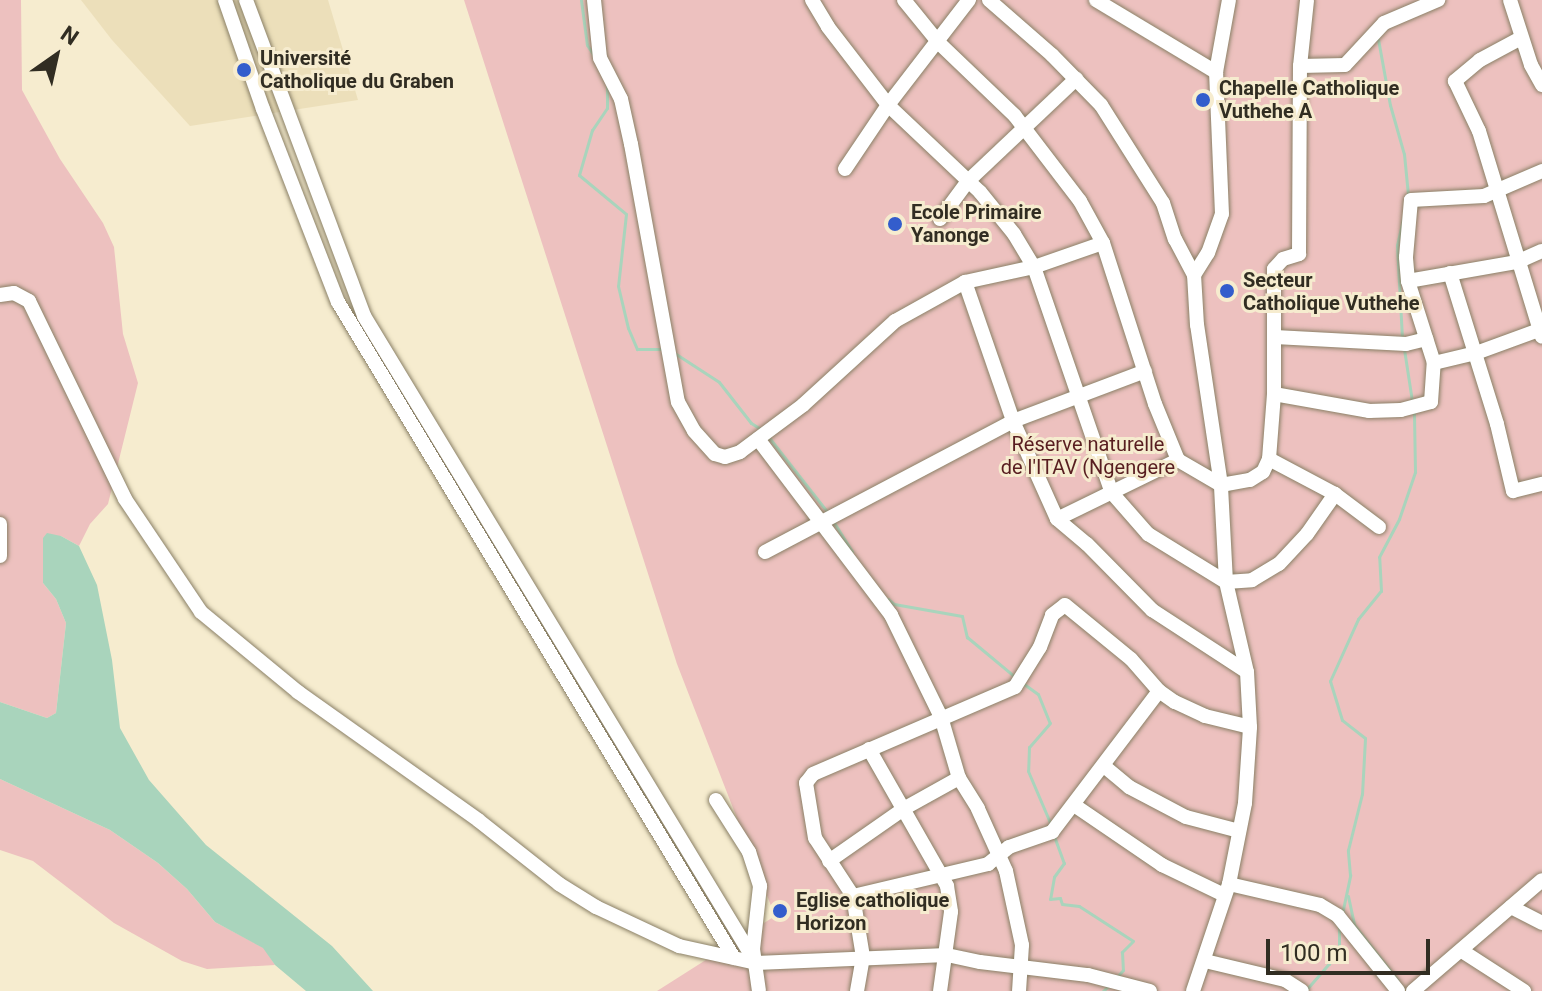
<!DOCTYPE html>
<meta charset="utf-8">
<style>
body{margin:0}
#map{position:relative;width:1542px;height:991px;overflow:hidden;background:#f6eccf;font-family:Roboto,sans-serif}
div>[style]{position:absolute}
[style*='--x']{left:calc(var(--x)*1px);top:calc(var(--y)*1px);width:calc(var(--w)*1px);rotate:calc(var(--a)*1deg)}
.built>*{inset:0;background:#ecdfba}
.green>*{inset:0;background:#edc1bf}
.water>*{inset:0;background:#a9d4bc}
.stream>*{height:3px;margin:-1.5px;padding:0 1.5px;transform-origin:1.5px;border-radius:1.5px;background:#a9d4bc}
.roads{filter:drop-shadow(0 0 2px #8a8066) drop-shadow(0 0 2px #8a8066)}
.minor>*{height:14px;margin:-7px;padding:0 7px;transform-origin:7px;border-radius:7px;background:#fff}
.dots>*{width:22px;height:22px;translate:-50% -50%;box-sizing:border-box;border:4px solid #f6eccf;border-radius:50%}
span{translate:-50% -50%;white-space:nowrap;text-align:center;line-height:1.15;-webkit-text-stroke:6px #f6eccf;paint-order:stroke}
.poi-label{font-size:20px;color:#312d22;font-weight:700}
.left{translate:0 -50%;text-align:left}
.park-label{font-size:20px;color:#581d20}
.north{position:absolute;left:16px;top:16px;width:80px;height:80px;-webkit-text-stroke:6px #f6eccf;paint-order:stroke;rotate:34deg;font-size:22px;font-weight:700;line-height:32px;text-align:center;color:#312d22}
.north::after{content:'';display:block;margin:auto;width:28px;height:36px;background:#312d22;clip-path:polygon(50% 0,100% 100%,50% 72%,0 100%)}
.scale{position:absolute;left:1266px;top:939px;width:164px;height:36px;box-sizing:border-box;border:4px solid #312d22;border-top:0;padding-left:10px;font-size:24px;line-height:28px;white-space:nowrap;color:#312d22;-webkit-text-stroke:6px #f6eccf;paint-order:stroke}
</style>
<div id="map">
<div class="built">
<i style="clip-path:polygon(81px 0,328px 0,358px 100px,190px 126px,112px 40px)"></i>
</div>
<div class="green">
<i style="clip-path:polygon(0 0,21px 0,22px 90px,60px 159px,103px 223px,114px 247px,123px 334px,138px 383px,108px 504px,90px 524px,79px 546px,61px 536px,43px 538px,43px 583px,56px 599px,66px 623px,56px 713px,47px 718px,0 702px)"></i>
<i style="clip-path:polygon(464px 0,1542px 0,1542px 991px,657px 991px,775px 916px,677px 664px)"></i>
<i style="clip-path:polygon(0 779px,110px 830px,158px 863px,187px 889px,215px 922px,264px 948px,275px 965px,207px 969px,182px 961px,114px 923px,33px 861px,0 850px)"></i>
</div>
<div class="water">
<i style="clip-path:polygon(47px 533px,61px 536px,79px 546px,97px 585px,112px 660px,120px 728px,149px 780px,206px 845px,332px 946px,373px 991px,306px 991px,275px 965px,263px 948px,215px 922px,187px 889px,158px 863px,110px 830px,0 779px,0 702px,47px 718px,56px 713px,66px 623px,56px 599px,43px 583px,43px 538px)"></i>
</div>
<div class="stream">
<i style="--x:581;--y:0;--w:45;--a:82.4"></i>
<i style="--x:587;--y:45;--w:11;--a:56"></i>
<i style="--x:1378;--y:39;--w:67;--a:79.7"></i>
<i style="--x:1390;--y:105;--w:51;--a:74.1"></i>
<i style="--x:1404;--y:154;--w:41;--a:84.4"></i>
<i style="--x:607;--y:86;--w:22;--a:90"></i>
<i style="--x:607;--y:108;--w:27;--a:124"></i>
<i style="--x:592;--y:130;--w:47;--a:106.1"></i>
<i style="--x:579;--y:175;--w:61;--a:39.7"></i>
<i style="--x:626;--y:214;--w:72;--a:96.3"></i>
<i style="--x:618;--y:286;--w:43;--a:76.6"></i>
<i style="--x:628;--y:328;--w:23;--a:67"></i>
<i style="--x:637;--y:349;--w:25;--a:0"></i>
<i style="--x:1402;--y:338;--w:93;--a:-93.1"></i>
<i style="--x:1397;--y:245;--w:28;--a:-77"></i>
<i style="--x:1404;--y:349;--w:53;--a:81.3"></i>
<i style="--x:676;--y:354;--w:51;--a:33.1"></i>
<i style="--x:719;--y:382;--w:52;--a:52"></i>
<i style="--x:751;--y:423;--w:13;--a:32"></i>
<i style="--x:767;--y:435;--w:100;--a:51.9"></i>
<i style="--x:833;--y:521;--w:36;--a:58"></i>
<i style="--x:888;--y:599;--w:8;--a:40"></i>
<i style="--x:894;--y:604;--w:69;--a:10"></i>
<i style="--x:962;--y:616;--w:22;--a:77"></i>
<i style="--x:967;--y:637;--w:62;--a:39.8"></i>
<i style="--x:1024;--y:684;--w:17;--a:36"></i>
<i style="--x:1038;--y:694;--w:31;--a:68"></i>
<i style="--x:1050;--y:723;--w:32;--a:131"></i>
<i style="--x:1029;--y:747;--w:24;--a:92"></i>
<i style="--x:1028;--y:771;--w:59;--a:66.9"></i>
<i style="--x:1054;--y:836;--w:29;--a:70"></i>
<i style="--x:1064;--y:863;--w:17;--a:126"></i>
<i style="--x:1054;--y:877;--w:22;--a:100"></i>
<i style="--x:1050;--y:899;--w:10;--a:-6"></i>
<i style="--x:1060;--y:898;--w:6;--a:72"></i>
<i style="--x:1062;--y:904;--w:17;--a:7"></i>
<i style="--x:1079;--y:906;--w:64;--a:32.9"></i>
<i style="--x:1133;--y:941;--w:16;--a:135"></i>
<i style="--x:1122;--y:952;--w:18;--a:87"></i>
<i style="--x:1123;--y:970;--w:9;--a:131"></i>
<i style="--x:1348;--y:896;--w:30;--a:78"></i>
<i style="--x:1354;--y:925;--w:71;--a:51.8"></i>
<i style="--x:1342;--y:914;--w:40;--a:-78"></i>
<i style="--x:1350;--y:875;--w:25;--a:-95"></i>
<i style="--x:1348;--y:850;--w:58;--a:-76"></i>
<i style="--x:1362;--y:794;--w:56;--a:-86.9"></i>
<i style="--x:1365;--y:738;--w:29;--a:-142"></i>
<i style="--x:1342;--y:720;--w:41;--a:-107.1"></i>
<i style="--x:1330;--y:681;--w:68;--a:-65.7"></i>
<i style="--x:1358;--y:619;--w:36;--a:-51"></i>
<i style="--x:1381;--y:591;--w:34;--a:-93"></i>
<i style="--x:1379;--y:557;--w:43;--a:-62.2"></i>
<i style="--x:1399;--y:519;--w:50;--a:-71.2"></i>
<i style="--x:1415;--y:472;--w:59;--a:-91"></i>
<i style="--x:1306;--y:990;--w:35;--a:-49"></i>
<i style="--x:1329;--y:964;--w:21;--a:-61"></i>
<i style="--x:1339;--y:946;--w:21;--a:-90"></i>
<i style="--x:1103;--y:991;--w:8;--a:-45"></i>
</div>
<div class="roads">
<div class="minor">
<i style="--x:225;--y:0;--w:115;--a:70.8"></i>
<i style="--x:263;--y:109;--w:207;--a:68.8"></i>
<i style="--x:338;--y:302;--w:766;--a:58.88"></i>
<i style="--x:246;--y:0;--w:337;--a:69.5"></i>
<i style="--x:364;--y:316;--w:756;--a:58.79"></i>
<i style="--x:594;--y:0;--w:58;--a:84.1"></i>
<i style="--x:600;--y:58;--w:46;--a:62.9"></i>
<i style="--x:621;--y:99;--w:46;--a:77.5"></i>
<i style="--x:631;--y:144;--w:262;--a:79.7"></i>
<i style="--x:678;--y:402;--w:33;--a:61"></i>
<i style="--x:694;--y:431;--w:31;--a:48"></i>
<i style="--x:715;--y:454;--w:10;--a:17"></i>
<i style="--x:725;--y:457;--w:16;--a:-18"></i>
<i style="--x:740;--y:452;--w:79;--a:-36.7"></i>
<i style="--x:803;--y:405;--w:125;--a:-42.4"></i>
<i style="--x:895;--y:321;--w:80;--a:-29.1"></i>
<i style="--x:965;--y:282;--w:71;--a:-12.3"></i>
<i style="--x:1034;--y:267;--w:73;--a:-19.2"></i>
<i style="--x:812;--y:0;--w:31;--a:59"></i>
<i style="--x:828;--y:27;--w:98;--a:52.4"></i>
<i style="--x:888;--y:105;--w:127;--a:43.4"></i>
<i style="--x:980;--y:192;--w:54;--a:51"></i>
<i style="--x:1014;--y:234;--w:39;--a:59"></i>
<i style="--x:1034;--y:267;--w:239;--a:71"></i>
<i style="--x:1112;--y:493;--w:55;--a:48.7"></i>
<i style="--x:1148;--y:534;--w:92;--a:31.6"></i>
<i style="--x:1226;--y:582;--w:26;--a:-4"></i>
<i style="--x:1252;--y:580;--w:31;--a:-31"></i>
<i style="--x:1279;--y:564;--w:41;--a:-47"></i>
<i style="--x:1307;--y:534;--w:49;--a:-55"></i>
<i style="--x:904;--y:0;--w:55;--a:50.9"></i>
<i style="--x:939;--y:43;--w:105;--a:43.8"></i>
<i style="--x:1015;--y:116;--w:107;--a:52.6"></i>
<i style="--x:1080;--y:201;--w:48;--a:61.3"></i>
<i style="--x:1103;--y:243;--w:169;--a:72.1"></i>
<i style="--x:1155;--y:404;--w:61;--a:67.7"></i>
<i style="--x:1178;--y:460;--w:50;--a:30.2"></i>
<i style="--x:1221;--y:485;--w:29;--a:-10"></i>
<i style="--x:1250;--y:480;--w:15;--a:-32"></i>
<i style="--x:1263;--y:472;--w:14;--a:-65"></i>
<i style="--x:1269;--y:459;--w:65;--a:-85.6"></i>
<i style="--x:1274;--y:394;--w:125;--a:-90"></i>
<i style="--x:1274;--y:269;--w:13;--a:-48"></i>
<i style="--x:1283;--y:259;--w:17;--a:-17"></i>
<i style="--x:1299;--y:254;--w:188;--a:-89.7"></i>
<i style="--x:1300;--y:66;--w:66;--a:-83.9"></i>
<i style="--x:989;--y:0;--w:84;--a:41.1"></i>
<i style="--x:1052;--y:55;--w:70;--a:45.6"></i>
<i style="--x:1101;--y:105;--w:116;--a:57.7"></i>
<i style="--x:1163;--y:203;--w:38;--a:72"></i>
<i style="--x:1175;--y:239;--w:41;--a:62.2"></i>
<i style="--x:1096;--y:0;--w:140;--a:31"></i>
<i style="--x:1510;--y:0;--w:68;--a:72.1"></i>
<i style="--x:1531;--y:65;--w:23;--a:61"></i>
<i style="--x:1521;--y:38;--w:47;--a:151.8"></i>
<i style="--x:1480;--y:60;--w:33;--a:140"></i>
<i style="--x:1455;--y:81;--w:55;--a:64.4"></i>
<i style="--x:1479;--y:131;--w:215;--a:73"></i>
<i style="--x:1300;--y:66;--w:45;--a:-1.3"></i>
<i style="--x:1345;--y:65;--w:57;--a:-47.1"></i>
<i style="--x:1384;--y:23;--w:59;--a:-23.1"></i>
<i style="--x:845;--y:169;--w:77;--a:-56.1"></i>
<i style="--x:888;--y:105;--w:133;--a:-52.4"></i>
<i style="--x:940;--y:219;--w:47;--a:-53.6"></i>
<i style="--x:968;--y:181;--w:149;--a:-43.4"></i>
<i style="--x:1450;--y:273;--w:158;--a:72.7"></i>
<i style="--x:1497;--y:424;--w:69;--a:76.6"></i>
<i style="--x:1513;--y:491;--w:30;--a:-14"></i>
<i style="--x:1408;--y:281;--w:111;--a:-9.9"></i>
<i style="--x:1517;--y:262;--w:27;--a:-24"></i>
<i style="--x:965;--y:282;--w:147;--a:70.9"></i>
<i style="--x:1013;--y:421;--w:107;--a:65.8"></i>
<i style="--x:1057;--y:519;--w:39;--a:40"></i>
<i style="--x:1087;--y:544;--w:93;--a:45.4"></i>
<i style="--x:1152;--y:610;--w:113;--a:33.1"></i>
<i style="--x:0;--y:295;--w:14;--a:-8"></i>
<i style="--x:14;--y:293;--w:17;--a:28"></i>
<i style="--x:29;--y:301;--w:220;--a:64.1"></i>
<i style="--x:125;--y:499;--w:136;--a:56.1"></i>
<i style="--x:201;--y:612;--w:126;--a:39.5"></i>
<i style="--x:298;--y:692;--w:221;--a:35.4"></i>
<i style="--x:478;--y:820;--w:103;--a:38.3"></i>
<i style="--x:559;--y:884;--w:44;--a:31.9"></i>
<i style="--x:596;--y:907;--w:92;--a:25.2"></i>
<i style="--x:679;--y:946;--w:79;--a:12.4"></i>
<i style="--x:756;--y:963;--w:191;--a:-2.4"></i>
<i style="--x:947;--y:955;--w:34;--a:12"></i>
<i style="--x:980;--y:962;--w:109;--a:6.9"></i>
<i style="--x:1088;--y:975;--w:64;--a:14.5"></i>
<i style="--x:1275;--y:337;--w:131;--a:3.1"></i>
<i style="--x:1406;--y:344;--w:21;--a:-14"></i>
<i style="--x:1434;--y:363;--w:43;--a:-13.4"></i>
<i style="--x:1476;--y:353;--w:67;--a:-20.1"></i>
<i style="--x:1274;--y:394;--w:97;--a:10.1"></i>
<i style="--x:1369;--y:411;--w:32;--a:-2"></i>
<i style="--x:1401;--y:410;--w:31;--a:-15"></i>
<i style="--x:1431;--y:402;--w:39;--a:-86"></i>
<i style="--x:1434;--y:363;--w:86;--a:-107.6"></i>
<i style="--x:1408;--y:281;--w:24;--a:-95"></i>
<i style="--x:1406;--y:257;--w:57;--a:-85"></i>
<i style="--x:1411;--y:200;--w:73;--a:-3.1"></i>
<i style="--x:1484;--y:196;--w:63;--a:-23.3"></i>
<i style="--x:758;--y:439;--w:221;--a:52.9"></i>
<i style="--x:891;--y:615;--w:114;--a:63.9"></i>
<i style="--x:941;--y:717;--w:64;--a:73.6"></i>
<i style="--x:959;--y:778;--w:36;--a:58"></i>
<i style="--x:978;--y:809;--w:68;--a:65.7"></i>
<i style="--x:1006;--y:871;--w:76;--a:77.8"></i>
<i style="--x:1022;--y:945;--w:46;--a:93.7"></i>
<i style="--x:1269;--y:459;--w:75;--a:27.9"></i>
<i style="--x:1335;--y:494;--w:55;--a:36.9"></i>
<i style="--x:1057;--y:519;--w:135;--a:-26"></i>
<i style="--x:0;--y:524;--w:32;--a:90"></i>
<i style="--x:765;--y:552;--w:280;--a:-27.8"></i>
<i style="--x:1013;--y:421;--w:141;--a:-20.7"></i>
<i style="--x:869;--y:749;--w:158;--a:60.3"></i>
<i style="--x:947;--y:886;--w:26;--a:81"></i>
<i style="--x:951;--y:912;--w:80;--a:97.9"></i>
<i style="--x:1104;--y:766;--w:33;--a:40"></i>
<i style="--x:1129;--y:787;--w:64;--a:27.8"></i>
<i style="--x:1186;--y:817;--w:55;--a:14.8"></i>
<i style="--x:716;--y:800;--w:62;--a:57.6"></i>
<i style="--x:749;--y:852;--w:36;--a:72"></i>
<i style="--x:760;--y:886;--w:63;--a:96.3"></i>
<i style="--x:753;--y:949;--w:42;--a:81.9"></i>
<i style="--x:1074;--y:805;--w:107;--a:34.3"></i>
<i style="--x:1162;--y:865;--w:69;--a:25.8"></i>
<i style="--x:829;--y:861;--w:93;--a:-34.9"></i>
<i style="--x:905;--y:808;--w:62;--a:-29.1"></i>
<i style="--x:1229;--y:884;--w:93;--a:13"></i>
<i style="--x:1320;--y:905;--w:21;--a:31"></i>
<i style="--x:1338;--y:916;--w:96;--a:51.3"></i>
<i style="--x:853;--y:896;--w:139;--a:-13.3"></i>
<i style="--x:988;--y:864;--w:27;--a:-39"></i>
<i style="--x:1009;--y:847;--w:46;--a:-19.2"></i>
<i style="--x:1052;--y:832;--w:177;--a:-52.8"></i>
<i style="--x:1511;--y:907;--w:35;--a:27"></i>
<i style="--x:1462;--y:951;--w:74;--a:32.8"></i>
<i style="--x:1205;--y:961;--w:82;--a:13.4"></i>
<i style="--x:1285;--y:980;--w:20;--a:33"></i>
<i style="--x:857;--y:991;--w:35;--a:-80"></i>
<i style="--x:863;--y:957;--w:62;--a:-99.3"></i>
<i style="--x:853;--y:896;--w:69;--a:-123.2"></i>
<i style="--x:815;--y:838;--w:56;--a:-99.3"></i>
<i style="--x:806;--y:783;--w:11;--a:-52"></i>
<i style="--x:813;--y:774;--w:220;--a:-23.3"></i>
<i style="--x:1015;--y:687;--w:47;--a:-58"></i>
<i style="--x:1040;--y:647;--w:34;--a:-69"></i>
<i style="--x:1052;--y:615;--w:16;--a:-38"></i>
<i style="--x:1065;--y:605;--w:85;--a:39.3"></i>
<i style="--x:1131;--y:659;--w:43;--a:48.8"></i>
<i style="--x:1159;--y:691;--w:19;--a:35"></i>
<i style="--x:1175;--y:702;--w:33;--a:25"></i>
<i style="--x:1205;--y:716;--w:46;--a:13.7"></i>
<i style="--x:1193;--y:991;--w:113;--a:-71.4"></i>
<i style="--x:1229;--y:884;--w:83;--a:-78.8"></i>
<i style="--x:1245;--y:803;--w:76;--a:-86.2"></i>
<i style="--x:1250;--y:727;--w:55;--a:-93.1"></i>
<i style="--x:1247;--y:672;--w:92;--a:-103.1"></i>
<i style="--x:1226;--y:582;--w:97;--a:-93"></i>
<i style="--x:1221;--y:485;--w:162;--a:-98.5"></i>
<i style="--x:1197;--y:325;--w:50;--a:-93.4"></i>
<i style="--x:1194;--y:275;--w:26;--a:-58"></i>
<i style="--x:1208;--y:253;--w:41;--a:-70.3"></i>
<i style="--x:1222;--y:214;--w:142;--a:-92.4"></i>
<i style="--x:1216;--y:72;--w:73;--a:-79.8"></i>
<i style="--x:1413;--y:991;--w:170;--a:-40.7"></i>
</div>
</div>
<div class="dots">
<i style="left:244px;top:70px;background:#335dcc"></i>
<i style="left:1203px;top:100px;background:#335dcc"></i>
<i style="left:895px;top:224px;background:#335dcc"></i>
<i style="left:1227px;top:291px;background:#335dcc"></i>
<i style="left:780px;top:911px;background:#335dcc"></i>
</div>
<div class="poi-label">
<span class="left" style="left:260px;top:70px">Université<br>Catholique du Graben</span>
<span class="left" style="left:1219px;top:100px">Chapelle Catholique<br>Vuthehe A</span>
<span class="left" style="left:911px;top:224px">Ecole Primaire<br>Yanonge</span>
<span class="left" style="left:1243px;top:292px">Secteur<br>Catholique Vuthehe</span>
<span class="left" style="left:796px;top:912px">Eglise catholique<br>Horizon</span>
</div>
<div class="park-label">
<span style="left:1088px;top:456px">Réserve naturelle<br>de l'ITAV (Ngengere</span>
</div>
<div class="north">N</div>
<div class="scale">100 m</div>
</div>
